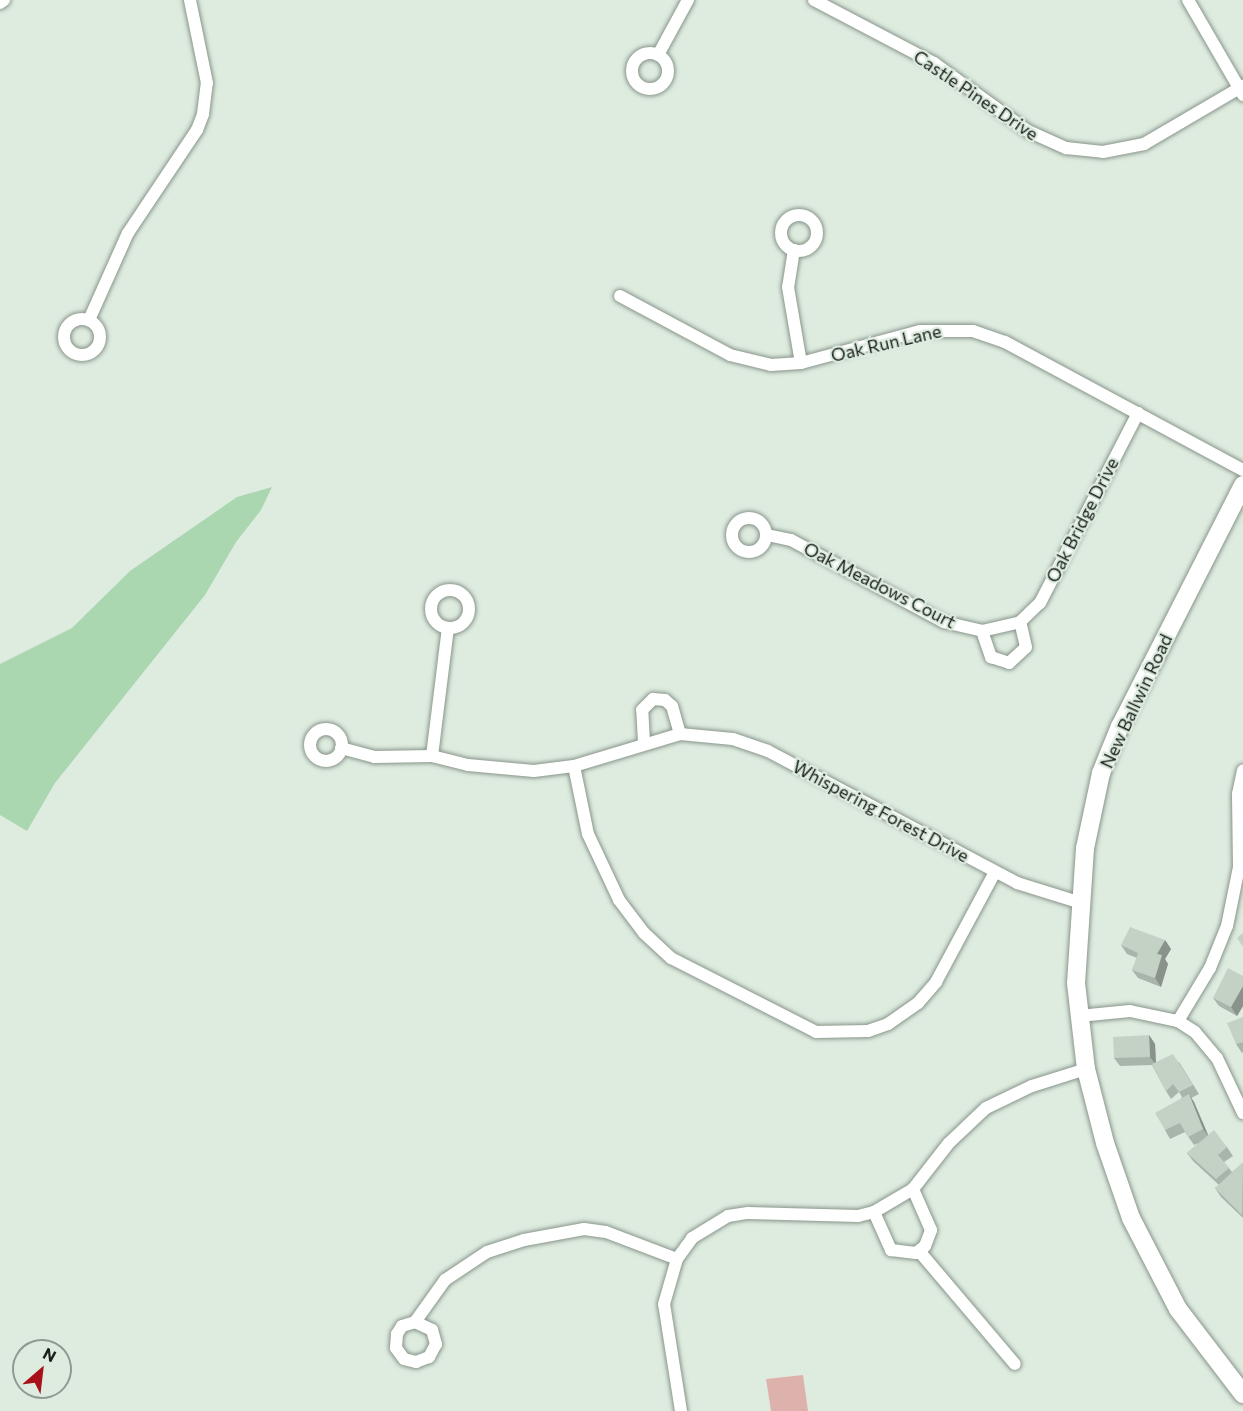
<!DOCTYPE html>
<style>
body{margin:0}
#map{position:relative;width:1243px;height:1411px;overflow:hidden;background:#deece0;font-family:Commissioner,sans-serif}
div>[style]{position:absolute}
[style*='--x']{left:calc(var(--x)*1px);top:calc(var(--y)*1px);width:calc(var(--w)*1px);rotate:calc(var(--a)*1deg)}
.green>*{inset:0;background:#ddb2ac}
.water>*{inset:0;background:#aad6b0}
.roads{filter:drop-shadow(0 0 2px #89958a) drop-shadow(0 0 2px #89958a)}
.street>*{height:12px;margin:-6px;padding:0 6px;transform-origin:6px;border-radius:6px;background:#fff}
.street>.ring{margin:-6px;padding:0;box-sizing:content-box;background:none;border:12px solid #fff;border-radius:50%}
.secondary>*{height:18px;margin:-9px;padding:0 9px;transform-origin:9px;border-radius:9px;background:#fff}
.wall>*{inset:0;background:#a9b5aa}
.shaded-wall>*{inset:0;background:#89938b}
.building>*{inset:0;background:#c4d2c6}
span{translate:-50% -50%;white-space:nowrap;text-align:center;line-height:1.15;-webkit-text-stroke:4.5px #deece0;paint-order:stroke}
.street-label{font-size:18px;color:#1a1f1a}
.north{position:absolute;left:12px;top:1339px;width:60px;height:60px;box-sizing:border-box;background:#deece0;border:2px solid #909a91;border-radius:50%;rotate:28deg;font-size:16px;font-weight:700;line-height:24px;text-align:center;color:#1a1f1a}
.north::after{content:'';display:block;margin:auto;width:21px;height:27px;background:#a71117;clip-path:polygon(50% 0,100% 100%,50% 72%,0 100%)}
</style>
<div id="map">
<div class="green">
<i style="clip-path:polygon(803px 1375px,808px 1411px,771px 1411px,766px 1379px)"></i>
</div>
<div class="water">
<i style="clip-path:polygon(272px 487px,261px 510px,236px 542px,205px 595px,55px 783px,27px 831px,0 815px,0 664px,72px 628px,130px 571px,237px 497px)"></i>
</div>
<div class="roads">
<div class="street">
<i style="--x:814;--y:0;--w:136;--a:27.7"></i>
<i style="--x:934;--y:63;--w:116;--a:35.9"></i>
<i style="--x:1028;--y:131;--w:42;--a:24.1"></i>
<i style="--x:1066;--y:148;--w:37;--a:6"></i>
<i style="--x:1103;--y:152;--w:42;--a:-11"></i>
<i style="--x:1144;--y:144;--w:115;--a:-30.4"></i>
<i style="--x:1188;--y:0;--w:110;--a:59.9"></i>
<i style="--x:0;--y:3;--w:5;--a:-37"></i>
<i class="ring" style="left:632px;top:53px;width:24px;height:24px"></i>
<i style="--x:658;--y:55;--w:63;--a:-61.4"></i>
<i class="ring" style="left:781px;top:215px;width:24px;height:24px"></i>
<i style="--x:794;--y:250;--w:37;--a:99"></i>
<i style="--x:788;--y:287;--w:77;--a:80.3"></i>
<i style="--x:620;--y:296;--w:125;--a:28.2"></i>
<i style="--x:730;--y:355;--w:42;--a:13.7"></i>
<i style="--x:771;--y:365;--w:30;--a:-4"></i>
<i style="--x:801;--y:363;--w:123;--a:-15.1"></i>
<i style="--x:920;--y:331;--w:53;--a:0"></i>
<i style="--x:973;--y:331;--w:34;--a:19"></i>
<i style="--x:1005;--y:342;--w:270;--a:28.3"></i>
<i class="ring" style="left:64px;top:319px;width:24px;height:24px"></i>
<i style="--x:89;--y:320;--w:95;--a:-65.9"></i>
<i style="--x:128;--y:233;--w:124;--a:-56.2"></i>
<i style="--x:197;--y:130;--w:17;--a:-69"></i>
<i style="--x:203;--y:114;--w:31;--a:-83"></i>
<i style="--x:207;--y:83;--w:85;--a:-101.6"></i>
<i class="ring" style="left:732px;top:518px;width:22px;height:22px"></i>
<i style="--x:767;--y:535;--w:25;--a:12"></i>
<i style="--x:791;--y:540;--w:174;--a:28.2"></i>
<i style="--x:944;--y:622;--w:39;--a:13"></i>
<i style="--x:982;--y:631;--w:39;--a:-13"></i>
<i style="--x:1020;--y:622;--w:28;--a:-44"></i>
<i style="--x:1040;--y:603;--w:214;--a:-62.7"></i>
<i class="ring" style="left:431px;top:590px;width:26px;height:26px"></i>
<i style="--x:982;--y:631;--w:28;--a:71"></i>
<i style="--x:991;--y:657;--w:19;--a:18"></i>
<i style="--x:1009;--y:663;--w:23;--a:-43"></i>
<i style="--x:1026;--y:647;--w:26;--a:-103"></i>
<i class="ring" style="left:310px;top:729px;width:20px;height:20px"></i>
<i style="--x:644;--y:743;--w:33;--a:-93"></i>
<i style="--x:642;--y:710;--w:16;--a:-45"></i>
<i style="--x:653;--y:699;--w:12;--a:5"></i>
<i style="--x:665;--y:700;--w:9;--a:41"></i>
<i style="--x:672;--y:706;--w:29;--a:74"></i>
<i style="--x:341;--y:748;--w:34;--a:15"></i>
<i style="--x:374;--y:757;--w:58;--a:-1"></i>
<i style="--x:432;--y:756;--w:37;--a:14"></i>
<i style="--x:468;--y:765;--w:66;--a:5.2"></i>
<i style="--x:534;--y:771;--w:40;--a:-7.1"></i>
<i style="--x:574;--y:766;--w:111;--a:-16.8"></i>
<i style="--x:680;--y:734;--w:53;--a:5.4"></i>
<i style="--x:733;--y:739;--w:37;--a:19"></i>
<i style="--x:768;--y:751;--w:282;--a:27.9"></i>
<i style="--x:1017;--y:883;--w:64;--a:17.3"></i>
<i style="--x:432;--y:756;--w:129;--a:-82.9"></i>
<i style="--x:574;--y:766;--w:69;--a:78.4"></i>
<i style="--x:588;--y:834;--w:73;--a:64.8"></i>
<i style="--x:619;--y:900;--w:41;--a:52.9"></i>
<i style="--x:644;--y:933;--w:37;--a:43"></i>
<i style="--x:671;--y:958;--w:163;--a:27"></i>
<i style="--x:816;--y:1032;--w:52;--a:-1.1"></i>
<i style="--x:868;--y:1031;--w:21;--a:-19"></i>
<i style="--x:888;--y:1024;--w:37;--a:-35"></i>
<i style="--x:918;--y:1003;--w:28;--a:-49"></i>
<i style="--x:936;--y:982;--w:125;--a:-61.8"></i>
<i style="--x:1079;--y:1016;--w:51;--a:-5.6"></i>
<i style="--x:1130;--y:1011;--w:49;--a:11.8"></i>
<i style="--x:1178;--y:1021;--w:20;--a:33"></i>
<i style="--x:1195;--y:1032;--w:34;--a:50"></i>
<i style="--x:1217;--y:1058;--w:61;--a:64.7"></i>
<i style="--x:1178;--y:1021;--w:62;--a:-58.9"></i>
<i style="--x:1210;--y:968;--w:45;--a:-68"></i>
<i style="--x:1227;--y:926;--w:60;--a:-78.5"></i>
<i style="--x:1239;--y:867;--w:73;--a:-90.8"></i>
<i style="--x:1238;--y:794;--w:24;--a:-78"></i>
<i style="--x:874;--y:1212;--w:42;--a:65.9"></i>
<i style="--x:891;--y:1250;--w:25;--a:7"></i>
<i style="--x:916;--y:1253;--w:11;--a:-38"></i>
<i style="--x:925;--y:1246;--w:17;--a:-69"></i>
<i style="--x:931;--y:1230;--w:45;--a:-113.7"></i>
<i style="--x:919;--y:1251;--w:148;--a:49.7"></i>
<i style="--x:415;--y:1322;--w:19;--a:25"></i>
<i style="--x:432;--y:1330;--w:15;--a:74"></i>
<i style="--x:436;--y:1344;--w:15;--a:118"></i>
<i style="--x:429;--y:1357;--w:14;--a:159"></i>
<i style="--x:416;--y:1362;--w:12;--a:-166"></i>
<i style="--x:404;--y:1359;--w:14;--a:-126"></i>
<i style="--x:396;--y:1348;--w:14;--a:-86"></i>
<i style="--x:397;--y:1334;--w:9;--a:-58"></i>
<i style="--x:402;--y:1326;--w:14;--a:-17"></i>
<i style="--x:415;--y:1322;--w:52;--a:-54.5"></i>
<i style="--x:445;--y:1280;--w:50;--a:-33.7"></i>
<i style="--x:487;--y:1252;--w:39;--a:-18"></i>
<i style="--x:524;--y:1240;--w:61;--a:-10.4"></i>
<i style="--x:584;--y:1229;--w:22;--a:8"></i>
<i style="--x:606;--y:1232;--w:76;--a:20.8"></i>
<i style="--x:681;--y:1411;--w:108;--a:-99"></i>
<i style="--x:664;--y:1304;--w:47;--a:-73.9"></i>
<i style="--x:677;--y:1259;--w:26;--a:-54"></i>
<i style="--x:692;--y:1238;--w:42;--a:-31.4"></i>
<i style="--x:728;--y:1216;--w:20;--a:-9"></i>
<i style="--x:748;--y:1213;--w:110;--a:1.6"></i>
<i style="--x:858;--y:1216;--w:16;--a:-14"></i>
<i style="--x:874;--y:1212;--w:45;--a:-30.5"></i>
<i style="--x:913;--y:1189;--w:58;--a:-52"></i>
<i style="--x:949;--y:1143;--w:51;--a:-43.4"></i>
<i style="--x:986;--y:1108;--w:51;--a:-25.6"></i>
<i style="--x:1032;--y:1086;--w:57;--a:-17.5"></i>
</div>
<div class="secondary">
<i style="--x:1243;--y:485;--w:271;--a:117"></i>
<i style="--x:1120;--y:726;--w:51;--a:112"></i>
<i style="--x:1101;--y:773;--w:77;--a:102"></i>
<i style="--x:1085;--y:848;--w:135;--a:93.8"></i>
<i style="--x:1076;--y:983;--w:87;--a:83.4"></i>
<i style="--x:1086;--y:1069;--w:76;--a:75.6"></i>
<i style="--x:1105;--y:1143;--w:79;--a:70.9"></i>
<i style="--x:1131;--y:1218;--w:102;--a:62.7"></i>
<i style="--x:1178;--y:1309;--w:107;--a:52.6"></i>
</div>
</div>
<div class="wall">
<i style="clip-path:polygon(1165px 940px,1171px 949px,1165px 959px,1168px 964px,1161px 987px,1138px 978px,1132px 970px,1137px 958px,1127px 954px,1121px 945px)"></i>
<i style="clip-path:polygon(1243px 976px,1243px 1006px,1237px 1016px,1219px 1006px,1213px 998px)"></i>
<i style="clip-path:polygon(1243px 1017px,1243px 1052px,1242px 1053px,1236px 1044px)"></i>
<i style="clip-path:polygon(1149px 1035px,1155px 1044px,1156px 1062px,1179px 1062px,1199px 1094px,1191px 1098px,1194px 1102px,1208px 1135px,1227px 1147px,1233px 1156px,1224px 1162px,1232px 1172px,1243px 1163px,1243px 1218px,1221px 1197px,1215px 1188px,1219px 1185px,1193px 1161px,1187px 1153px,1199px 1143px,1194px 1145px,1185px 1132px,1170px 1139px,1165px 1130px,1182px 1097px,1179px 1092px,1171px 1099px,1166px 1091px,1152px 1065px,1120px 1066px,1114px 1058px)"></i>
</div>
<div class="shaded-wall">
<i style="clip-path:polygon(1165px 940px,1171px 949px,1165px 959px,1168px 964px,1161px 987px,1155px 978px,1157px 954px)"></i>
<i style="clip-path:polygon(1243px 986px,1243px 1006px,1237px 1016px,1231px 1007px)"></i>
<i style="clip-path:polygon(1149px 1035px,1155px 1044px,1156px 1065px,1150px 1057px)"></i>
<i style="clip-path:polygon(1189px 1094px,1194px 1102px,1209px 1137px,1203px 1129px)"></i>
</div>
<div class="building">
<i style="clip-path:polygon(1130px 927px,1165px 940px,1157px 954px,1162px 955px,1155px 978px,1132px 970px,1138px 953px,1121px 945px)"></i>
<i style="clip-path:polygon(1243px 933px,1243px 947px,1237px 938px)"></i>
<i style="clip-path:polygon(1228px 968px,1243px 976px,1243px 986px,1231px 1007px,1213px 998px)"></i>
<i style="clip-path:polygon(1243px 1017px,1243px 1042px,1236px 1044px,1227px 1023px)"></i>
<i style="clip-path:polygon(1149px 1035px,1150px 1057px,1114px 1058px,1113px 1037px)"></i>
<i style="clip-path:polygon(1173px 1054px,1193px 1085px,1179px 1092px,1173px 1084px,1166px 1091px,1152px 1064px)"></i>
<i style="clip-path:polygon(1189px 1094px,1203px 1129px,1188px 1137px,1180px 1123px,1165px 1130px,1155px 1113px)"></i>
<i style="clip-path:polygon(1214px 1130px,1227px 1147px,1218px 1155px,1229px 1168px,1216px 1179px,1187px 1153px)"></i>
<i style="clip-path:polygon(1242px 1163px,1243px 1163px,1242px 1215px,1215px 1188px)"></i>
</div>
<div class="street-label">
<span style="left:976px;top:95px;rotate:34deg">Castle Pines Drive</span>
<span style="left:886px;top:343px;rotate:-13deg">Oak Run Lane</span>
<span style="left:1082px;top:520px;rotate:-63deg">Oak Bridge Drive</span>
<span style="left:880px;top:585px;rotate:27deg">Oak Meadows Court</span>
<span style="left:1136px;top:701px;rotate:-65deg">New Ballwin Road</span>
<span style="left:881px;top:811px;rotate:28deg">Whispering Forest Drive</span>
</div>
<div class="north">N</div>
</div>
